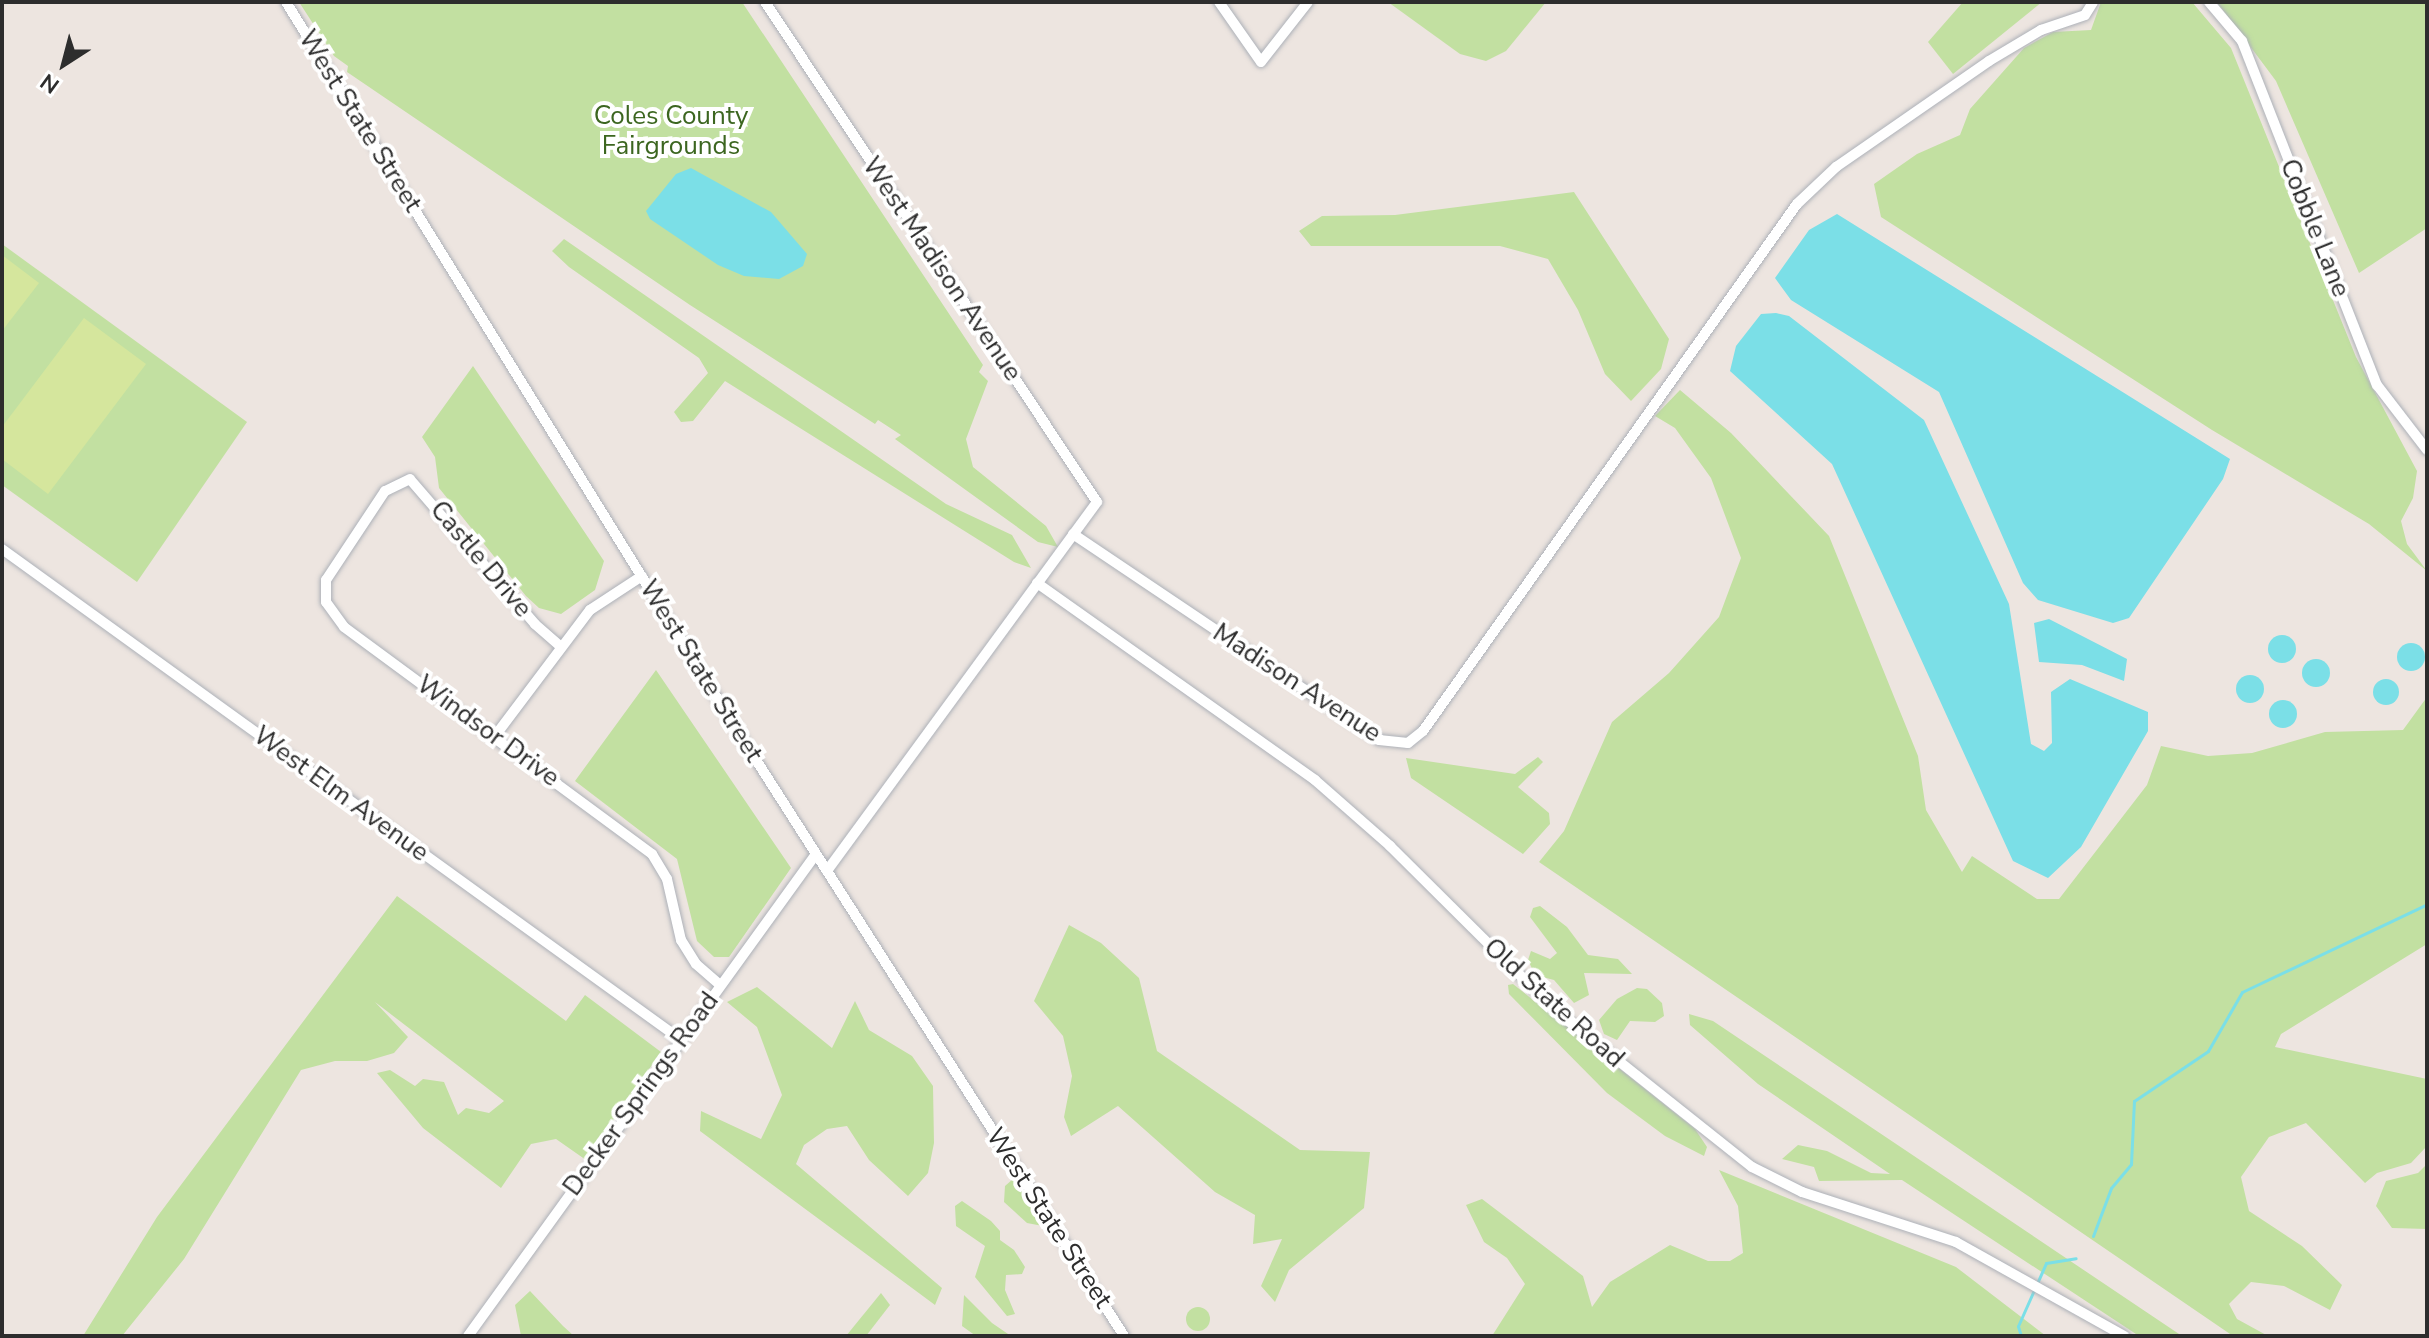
<!DOCTYPE html>
<style>
body{margin:0}
#map{position:relative;width:2429px;height:1338px;overflow:hidden;background:#ede5e0;font-family:"Nunito Sans",sans-serif}
div>[style]{position:absolute}
[style*='--x']{left:calc(var(--x)*1px);top:calc(var(--y)*1px);width:calc(var(--w)*1px);rotate:calc(var(--a)*1deg)}
.green>*{inset:0;background:#c2e0a1}
.round{border-radius:50%}
.pitch>*{inset:0;background:#d5e69d}
.water>*{inset:0;background:#7bdfe7}
.stream>*{height:3px;margin:-1.5px;padding:0 1.5px;transform-origin:1.5px;border-radius:1.5px;background:#7bdfe7}
.roads{filter:drop-shadow(0 0 2px #adb1b8) drop-shadow(0 0 2px #adb1b8)}
.minor>*{height:10px;margin:-5px;padding:0 5px;transform-origin:5px;border-radius:5px;background:#fff}
span{translate:-50% -50%;white-space:nowrap;text-align:center;line-height:1.15;-webkit-text-stroke:8px #fff;paint-order:stroke}
.park-label{font-size:26px;color:#3c6620}
.street-label{font-size:26px;color:#2d2d2d}
.frame{position:absolute;inset:0;border:4px solid #2d2d2d;pointer-events:none}
.north{position:absolute;left:24px;top:24px;width:80px;height:80px;-webkit-text-stroke:6px #fff;paint-order:stroke;rotate:216deg;font-size:22px;font-weight:700;line-height:32px;text-align:center;color:#2d2d2d}
.north::after{content:'';display:block;margin:auto;width:28px;height:36px;background:#2d2d2d;clip-path:polygon(50% 0,100% 100%,50% 72%,0 100%)}
</style>
<div id="map">
<div class="green">
<i style="clip-path:polygon(299px 2px,742px 2px,983px 365px,979px 372px,988px 381px,966px 439px,973px 467px,1046px 526px,1058px 547px,1038px 542px,895px 439px,901px 435px,878px 420px,875px 424px,690px 305px,347px 72px,348px 66px,334px 56px)"></i>
<i style="clip-path:polygon(1388px 2px,1546px 2px,1506px 51px,1486px 61px,1460px 54px)"></i>
<i style="clip-path:polygon(1963px 2px,2042px 2px,1953px 74px,1928px 42px)"></i>
<i style="clip-path:polygon(2101px 2px,2192px 2px,2231px 48px,2356px 357px,2417px 471px,2413px 498px,2401px 521px,2407px 544px,2427px 571px,2369px 524px,2212px 430px,1881px 217px,1874px 184px,1917px 154px,1960px 135px,1970px 109px,2024px 48px,2053px 32px,2091px 30px)"></i>
<i style="clip-path:polygon(2217px 2px,2427px 2px,2427px 228px,2359px 273px,2276px 81px)"></i>
<i style="clip-path:polygon(1574px 192px,1669px 339px,1661px 369px,1631px 401px,1605px 374px,1578px 310px,1548px 259px,1500px 246px,1311px 246px,1299px 231px,1322px 216px,1395px 215px)"></i>
<i style="clip-path:polygon(564px 239px,946px 504px,1012px 535px,1031px 568px,1014px 562px,725px 381px,693px 421px,681px 422px,674px 412px,708px 373px,699px 358px,569px 267px,552px 251px)"></i>
<i style="clip-path:polygon(2px 244px,247px 422px,137px 582px,2px 485px)"></i>
<i style="clip-path:polygon(473px 366px,604px 561px,595px 590px,561px 614px,539px 608px,526px 596px,439px 488px,435px 457px,422px 437px)"></i>
<i style="clip-path:polygon(1680px 390px,1731px 433px,1829px 536px,1918px 756px,1926px 810px,1962px 872px,1972px 856px,2037px 899px,2059px 899px,2147px 785px,2161px 746px,2208px 756px,2252px 753px,2325px 732px,2403px 730px,2427px 697px,2427px 944px,2281px 1034px,2275px 1047px,2427px 1079px,2427px 1146px,2411px 1163px,2377px 1173px,2365px 1183px,2306px 1123px,2269px 1137px,2241px 1177px,2249px 1211px,2302px 1246px,2342px 1285px,2330px 1310px,2284px 1286px,2251px 1282px,2229px 1304px,2237px 1319px,2268px 1336px,2233px 1336px,1539px 862px,1564px 831px,1612px 722px,1669px 673px,1719px 617px,1741px 558px,1711px 478px,1675px 428px,1655px 416px)"></i>
<i style="clip-path:polygon(656px 670px,791px 868px,729px 957px,714px 957px,697px 941px,677px 859px,575px 781px)"></i>
<i style="clip-path:polygon(1538px 757px,1543px 762px,1518px 787px,1549px 813px,1550px 824px,1523px 854px,1411px 778px,1406px 758px,1515px 774px)"></i>
<i style="clip-path:polygon(397px 896px,566px 1021px,585px 995px,661px 1052px,586px 1160px,556px 1139px,531px 1144px,501px 1188px,423px 1128px,377px 1073px,390px 1070px,415px 1086px,423px 1079px,444px 1082px,458px 1115px,466px 1108px,489px 1113px,504px 1101px,375px 1002px,408px 1037px,394px 1053px,367px 1061px,335px 1061px,301px 1070px,184px 1259px,122px 1336px,83px 1336px,157px 1217px)"></i>
<i style="clip-path:polygon(1540px 906px,1567px 927px,1588px 955px,1618px 959px,1632px 974px,1584px 973px,1589px 995px,1574px 1003px,1554px 980px,1535px 975px,1528px 960px,1531px 951px,1550px 959px,1557px 953px,1530px 917px,1533px 908px)"></i>
<i style="clip-path:polygon(1069px 925px,1101px 943px,1139px 978px,1157px 1051px,1300px 1150px,1370px 1152px,1364px 1208px,1289px 1270px,1275px 1302px,1261px 1286px,1282px 1239px,1253px 1244px,1255px 1215px,1215px 1192px,1118px 1106px,1071px 1136px,1064px 1117px,1072px 1076px,1063px 1036px,1034px 1001px)"></i>
<i style="clip-path:polygon(1513px 984px,1695px 1129px,1707px 1147px,1704px 1156px,1665px 1136px,1607px 1093px,1509px 994px,1508px 985px)"></i>
<i style="clip-path:polygon(757px 987px,832px 1048px,855px 1001px,869px 1030px,912px 1056px,933px 1086px,934px 1143px,928px 1173px,908px 1196px,869px 1160px,847px 1126px,827px 1129px,804px 1145px,796px 1164px,942px 1288px,935px 1305px,700px 1131px,701px 1111px,761px 1139px,782px 1095px,757px 1027px,727px 1002px)"></i>
<i style="clip-path:polygon(1637px 988px,1647px 989px,1662px 1003px,1664px 1016px,1655px 1022px,1630px 1021px,1617px 1040px,1604px 1034px,1599px 1020px,1617px 999px)"></i>
<i style="clip-path:polygon(1689px 1014px,1713px 1021px,2182px 1336px,2139px 1336px,1902px 1180px,1819px 1181px,1814px 1167px,1782px 1159px,1798px 1145px,1827px 1151px,1871px 1173px,1890px 1174px,1758px 1084px,1690px 1025px)"></i>
<i style="clip-path:polygon(2427px 1164px,2427px 1229px,2392px 1228px,2376px 1206px,2386px 1181px,2418px 1173px)"></i>
<i style="clip-path:polygon(1719px 1170px,1956px 1267px,2046px 1336px,1492px 1336px,1525px 1284px,1507px 1258px,1484px 1242px,1466px 1205px,1482px 1199px,1583px 1276px,1592px 1307px,1610px 1282px,1670px 1245px,1708px 1261px,1730px 1261px,1743px 1253px,1738px 1206px)"></i>
<i style="clip-path:polygon(1013px 1179px,1033px 1204px,1048px 1227px,1027px 1223px,1004px 1202px,1005px 1186px)"></i>
<i style="clip-path:polygon(962px 1201px,991px 1221px,1000px 1231px,1000px 1240px,1014px 1250px,1025px 1267px,1022px 1274px,1006px 1275px,1005px 1290px,1015px 1314px,1007px 1316px,975px 1277px,985px 1246px,956px 1226px,955px 1206px)"></i>
<i style="clip-path:polygon(530px 1291px,563px 1326px,574px 1336px,521px 1336px,515px 1305px)"></i>
<i style="clip-path:polygon(881px 1293px,890px 1305px,866px 1336px,846px 1336px)"></i>
<i style="clip-path:polygon(964px 1295px,992px 1323px,1011px 1336px,976px 1336px,962px 1326px)"></i>
<i class="round" style="left:1186px;top:1307px;width:24px;height:24px"></i>
</div>
<div class="pitch">
<i style="clip-path:polygon(2px 255px,39px 283px,2px 331px)"></i>
<i style="clip-path:polygon(84px 318px,146px 364px,48px 494px,2px 459px,2px 427px)"></i>
</div>
<div class="water">
<i style="clip-path:polygon(691px 168px,771px 212px,807px 254px,803px 266px,779px 279px,744px 276px,718px 265px,650px 219px,646px 211px,676px 174px)"></i>
<i style="clip-path:polygon(1837px 214px,2230px 459px,2223px 479px,2129px 618px,2113px 623px,2038px 600px,2023px 583px,1939px 392px,1791px 300px,1775px 278px,1809px 230px)"></i>
<i style="clip-path:polygon(1776px 313px,1789px 316px,1924px 420px,2009px 604px,2031px 744px,2044px 751px,2052px 743px,2051px 692px,2070px 679px,2148px 712px,2148px 731px,2081px 847px,2048px 878px,2013px 861px,1832px 464px,1730px 371px,1736px 346px,1761px 314px)"></i>
<i style="clip-path:polygon(2049px 619px,2127px 659px,2124px 681px,2082px 665px,2039px 662px,2034px 623px)"></i>
<i class="round" style="left:2268px;top:635px;width:28px;height:28px"></i>
<i class="round" style="left:2397px;top:643px;width:28px;height:28px"></i>
<i class="round" style="left:2302px;top:659px;width:28px;height:28px"></i>
<i class="round" style="left:2236px;top:675px;width:28px;height:28px"></i>
<i class="round" style="left:2373px;top:679px;width:26px;height:26px"></i>
<i class="round" style="left:2269px;top:700px;width:28px;height:28px"></i>
</div>
<div class="stream">
<i style="--x:2093;--y:1236;--w:51;--a:-69.4"></i>
<i style="--x:2111;--y:1188;--w:31;--a:-50"></i>
<i style="--x:2131;--y:1164;--w:63;--a:-87.3"></i>
<i style="--x:2134;--y:1101;--w:89;--a:-34"></i>
<i style="--x:2208;--y:1051;--w:68;--a:-60"></i>
<i style="--x:2242;--y:992;--w:205;--a:-25.4"></i>
<i style="--x:2021;--y:1336;--w:10;--a:-107"></i>
<i style="--x:2018;--y:1326;--w:69;--a:-66"></i>
<i style="--x:2046;--y:1263;--w:30;--a:-9"></i>
</div>
<div class="roads">
<div class="minor">
<i style="--x:286;--y:2;--w:840;--a:58.24"></i>
<i style="--x:728;--y:716;--w:736;--a:57.43"></i>
<i style="--x:765;--y:2;--w:600;--a:56.42"></i>
<i style="--x:1097;--y:502;--w:457;--a:126.2"></i>
<i style="--x:1219;--y:2;--w:73;--a:55"></i>
<i style="--x:1261;--y:62;--w:76;--a:-51.9"></i>
<i style="--x:2209;--y:2;--w:51;--a:49.8"></i>
<i style="--x:2242;--y:41;--w:370;--a:68.6"></i>
<i style="--x:2377;--y:385;--w:82;--a:52.4"></i>
<i style="--x:1073;--y:534;--w:369;--a:33.9"></i>
<i style="--x:1379;--y:740;--w:29;--a:6"></i>
<i style="--x:1408;--y:743;--w:19;--a:-39"></i>
<i style="--x:1423;--y:731;--w:646;--a:-54.64"></i>
<i style="--x:1797;--y:204;--w:54;--a:-43.5"></i>
<i style="--x:1836;--y:167;--w:186;--a:-34.7"></i>
<i style="--x:1989;--y:61;--w:61;--a:-30.8"></i>
<i style="--x:2041;--y:30;--w:46;--a:-18.8"></i>
<i style="--x:2085;--y:15;--w:15;--a:-58"></i>
<i style="--x:2;--y:549;--w:837;--a:35.86"></i>
<i style="--x:1037;--y:583;--w:341;--a:35.3"></i>
<i style="--x:1315;--y:780;--w:100;--a:41.3"></i>
<i style="--x:1390;--y:846;--w:235;--a:44.8"></i>
<i style="--x:1557;--y:1012;--w:249;--a:38.5"></i>
<i style="--x:1752;--y:1167;--w:56;--a:26.6"></i>
<i style="--x:1802;--y:1192;--w:162;--a:18"></i>
<i style="--x:1956;--y:1242;--w:193;--a:29.2"></i>
<i style="--x:560;--y:646;--w:33;--a:-139"></i>
<i style="--x:535;--y:624;--w:191;--a:-130.8"></i>
<i style="--x:410;--y:479;--w:28;--a:154"></i>
<i style="--x:385;--y:491;--w:107;--a:123.5"></i>
<i style="--x:326;--y:580;--w:22;--a:90"></i>
<i style="--x:326;--y:602;--w:31;--a:54"></i>
<i style="--x:344;--y:627;--w:383;--a:36.4"></i>
<i style="--x:652;--y:854;--w:29;--a:59"></i>
<i style="--x:667;--y:879;--w:63;--a:77.1"></i>
<i style="--x:681;--y:940;--w:28;--a:58"></i>
<i style="--x:696;--y:964;--w:32;--a:41"></i>
<i style="--x:495;--y:736;--w:158;--a:-53"></i>
<i style="--x:590;--y:610;--w:62;--a:-33.2"></i>
<i style="--x:468;--y:1336;--w:594;--a:-54.17"></i>
</div>
</div>
<div class="park-label">
<span style="left:671px;top:131px">Coles County<br>Fairgrounds</span>
</div>
<div class="street-label">
<span style="left:360px;top:121px;rotate:58deg">West State Street</span>
<span style="left:2315px;top:228px;rotate:68deg">Cobble Lane</span>
<span style="left:942px;top:269px;rotate:56deg">West Madison Avenue</span>
<span style="left:481px;top:559px;rotate:50deg">Castle Drive</span>
<span style="left:701px;top:671px;rotate:58deg">West State Street</span>
<span style="left:1297px;top:683px;rotate:33deg">Madison Avenue</span>
<span style="left:488px;top:731px;rotate:36deg">Windsor Drive</span>
<span style="left:341px;top:794px;rotate:36deg">West Elm Avenue</span>
<span style="left:1554px;top:1003px;rotate:42deg">Old State Road</span>
<span style="left:641px;top:1094px;rotate:-54deg">Decker Springs Road</span>
<span style="left:1049px;top:1218px;rotate:57deg">West State Street</span>
</div>
<div class="frame"></div>
<div class="north">N</div>
</div>
